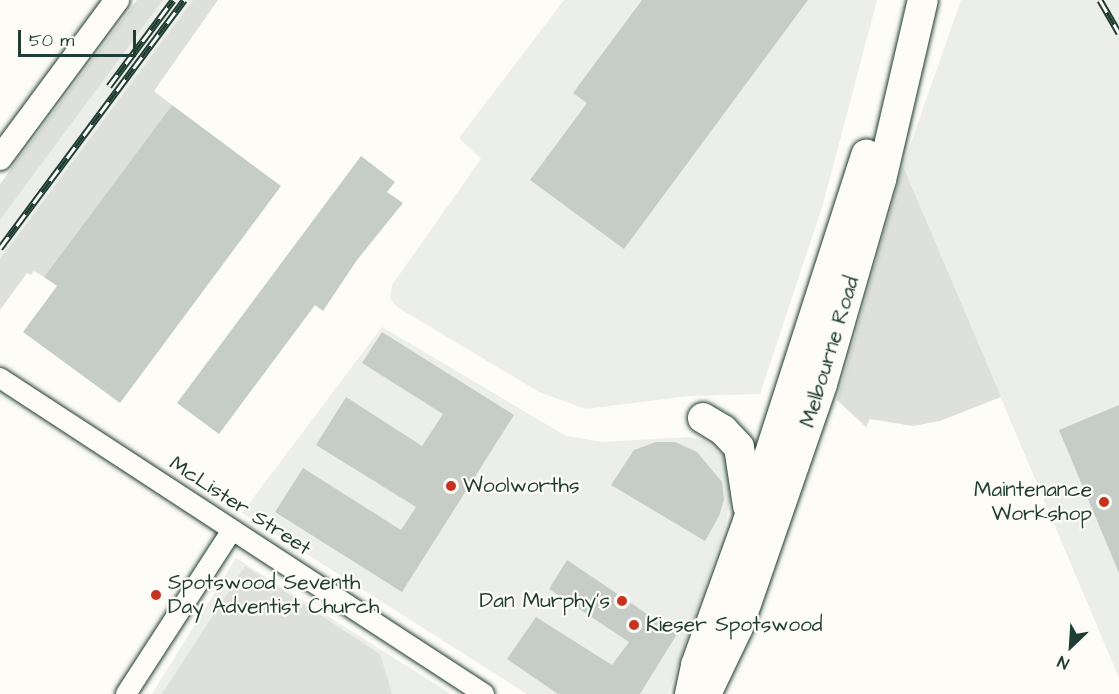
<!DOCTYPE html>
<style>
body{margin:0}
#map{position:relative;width:1119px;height:694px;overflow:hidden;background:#fdfcf7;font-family:"Architects Daughter",sans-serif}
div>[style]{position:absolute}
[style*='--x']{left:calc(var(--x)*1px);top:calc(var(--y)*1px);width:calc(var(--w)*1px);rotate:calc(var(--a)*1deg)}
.built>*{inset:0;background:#eceee9}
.green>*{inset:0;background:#dde0db}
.building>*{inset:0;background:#c6cdc7}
.roads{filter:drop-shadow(0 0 2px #1f3d34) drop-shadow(0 0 2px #1f3d34)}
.minor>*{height:20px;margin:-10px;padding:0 10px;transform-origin:10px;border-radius:10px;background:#fdfcf7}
.tertiary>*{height:24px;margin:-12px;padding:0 12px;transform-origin:12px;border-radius:12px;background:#fdfcf7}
.primary>*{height:30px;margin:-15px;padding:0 15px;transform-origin:15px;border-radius:15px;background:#fdfcf7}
.rail>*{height:7px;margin-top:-3.5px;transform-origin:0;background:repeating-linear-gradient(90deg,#fdfcf7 0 14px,#1f3d34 0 28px);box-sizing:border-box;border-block:2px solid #1f3d34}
.dots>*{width:16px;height:16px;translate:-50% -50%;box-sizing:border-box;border:3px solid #fdfcf7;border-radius:50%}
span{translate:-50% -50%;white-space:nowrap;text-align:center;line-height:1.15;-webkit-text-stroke:4.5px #fdfcf7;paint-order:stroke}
.street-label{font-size:21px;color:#1f3d34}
.poi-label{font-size:21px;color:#1f3d34}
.left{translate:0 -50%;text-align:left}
.right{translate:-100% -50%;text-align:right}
.north{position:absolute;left:1041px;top:616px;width:60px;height:60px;-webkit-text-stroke:4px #fdfcf7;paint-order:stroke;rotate:205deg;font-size:16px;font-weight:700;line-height:24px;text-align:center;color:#1f3d34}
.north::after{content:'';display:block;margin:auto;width:21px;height:27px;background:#1f3d34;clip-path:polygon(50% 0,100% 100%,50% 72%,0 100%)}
.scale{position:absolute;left:18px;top:30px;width:118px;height:27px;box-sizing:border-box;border:3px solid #1f3d34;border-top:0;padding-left:8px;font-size:18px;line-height:21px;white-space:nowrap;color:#1f3d34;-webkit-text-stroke:4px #fdfcf7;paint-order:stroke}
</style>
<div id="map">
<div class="built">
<i style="clip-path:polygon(163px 0,193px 0,0 259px,0 220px)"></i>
<i style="clip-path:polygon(564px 0,877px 0,823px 204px,760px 394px,689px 396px,586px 409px,541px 393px,397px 307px,390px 298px,392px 285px,481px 159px,459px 138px)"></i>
<i style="clip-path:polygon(961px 0,1119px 0,1119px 678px,903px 166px)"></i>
<i style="clip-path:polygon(382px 327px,566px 436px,603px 442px,689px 437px,705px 441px,727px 459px,733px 484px,725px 526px,668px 694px,527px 694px,242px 513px)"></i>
<i style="clip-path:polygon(236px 558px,451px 694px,152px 694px)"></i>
</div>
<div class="green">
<i style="clip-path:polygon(137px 0,163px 0,0 220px,0 184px)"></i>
<i style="clip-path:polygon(193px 0,218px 0,154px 91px,172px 105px,44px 277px,34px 271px,31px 275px,27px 273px,0 310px,0 259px)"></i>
<i style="clip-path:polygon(903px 166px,1001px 397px,940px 421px,913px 426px,870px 419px,866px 427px,837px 400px)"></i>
<i style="clip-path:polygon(245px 566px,380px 654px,392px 694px,162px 694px)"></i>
</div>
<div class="building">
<i style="clip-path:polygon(642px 0,808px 0,624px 249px,530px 180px,587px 103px,573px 93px)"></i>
<i style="clip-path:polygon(172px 105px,281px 186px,120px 403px,23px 332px,57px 286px,44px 277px)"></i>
<i style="clip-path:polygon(361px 156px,395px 182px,387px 192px,403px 203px,357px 260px,323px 311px,315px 305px,219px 434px,177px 403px)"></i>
<i style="clip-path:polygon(382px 332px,514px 415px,402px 592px,275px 512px,303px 468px,401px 530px,416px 507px,316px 445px,346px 397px,422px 446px,443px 414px,362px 363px)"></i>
<i style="clip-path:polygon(1119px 405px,1119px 573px,1059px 430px)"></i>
<i style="clip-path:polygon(656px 442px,675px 442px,697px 452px,722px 482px,724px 500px,719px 516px,705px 541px,611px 485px,634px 450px)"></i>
<i style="clip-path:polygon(567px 560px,677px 634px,640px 694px,558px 694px,507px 659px,536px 617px,612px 665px,629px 642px,549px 589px)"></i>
</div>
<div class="roads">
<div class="minor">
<i style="--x:0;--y:378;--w:578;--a:33.14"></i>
<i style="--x:126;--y:694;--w:195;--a:-57.1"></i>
</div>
<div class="tertiary">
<i style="--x:0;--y:158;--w:197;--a:-53.5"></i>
</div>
<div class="primary">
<i style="--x:703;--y:418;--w:23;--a:31"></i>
<i style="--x:723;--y:430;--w:23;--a:47"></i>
<i style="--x:739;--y:447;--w:60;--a:81.3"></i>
<i style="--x:690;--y:694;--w:30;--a:-78"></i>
<i style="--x:696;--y:665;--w:153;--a:-70.1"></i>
<i style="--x:748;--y:521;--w:385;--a:-72.1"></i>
<i style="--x:706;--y:694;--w:74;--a:-64.5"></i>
<i style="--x:738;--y:627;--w:257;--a:-70.9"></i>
<i style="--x:822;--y:384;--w:212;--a:-73.9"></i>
<i style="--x:881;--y:180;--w:185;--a:-76.9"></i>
</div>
</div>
<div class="rail">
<i style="--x:1100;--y:0;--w:38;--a:60"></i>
<i style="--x:109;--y:86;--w:107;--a:-53.3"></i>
<i style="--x:0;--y:248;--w:309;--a:-53.4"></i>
</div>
<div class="dots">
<i style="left:451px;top:486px;background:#c8321e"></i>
<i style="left:1104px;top:502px;background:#c8321e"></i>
<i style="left:156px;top:595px;background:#c8321e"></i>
<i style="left:622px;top:601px;background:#c8321e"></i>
<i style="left:634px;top:625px;background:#c8321e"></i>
</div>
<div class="street-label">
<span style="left:830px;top:352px;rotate:-73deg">Melbourne Road</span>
<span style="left:240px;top:506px;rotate:33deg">McLister Street</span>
</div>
<div class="poi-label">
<span class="left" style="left:463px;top:486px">Woolworths</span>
<span class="right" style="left:1092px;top:502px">Maintenance<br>Workshop</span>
<span class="left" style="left:168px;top:595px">Spotswood Seventh<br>Day Adventist Church</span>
<span class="right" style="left:610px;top:601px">Dan Murphy's</span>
<span class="left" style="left:646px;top:625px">Kieser Spotswood</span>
</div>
<div class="north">N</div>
<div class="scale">50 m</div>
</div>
